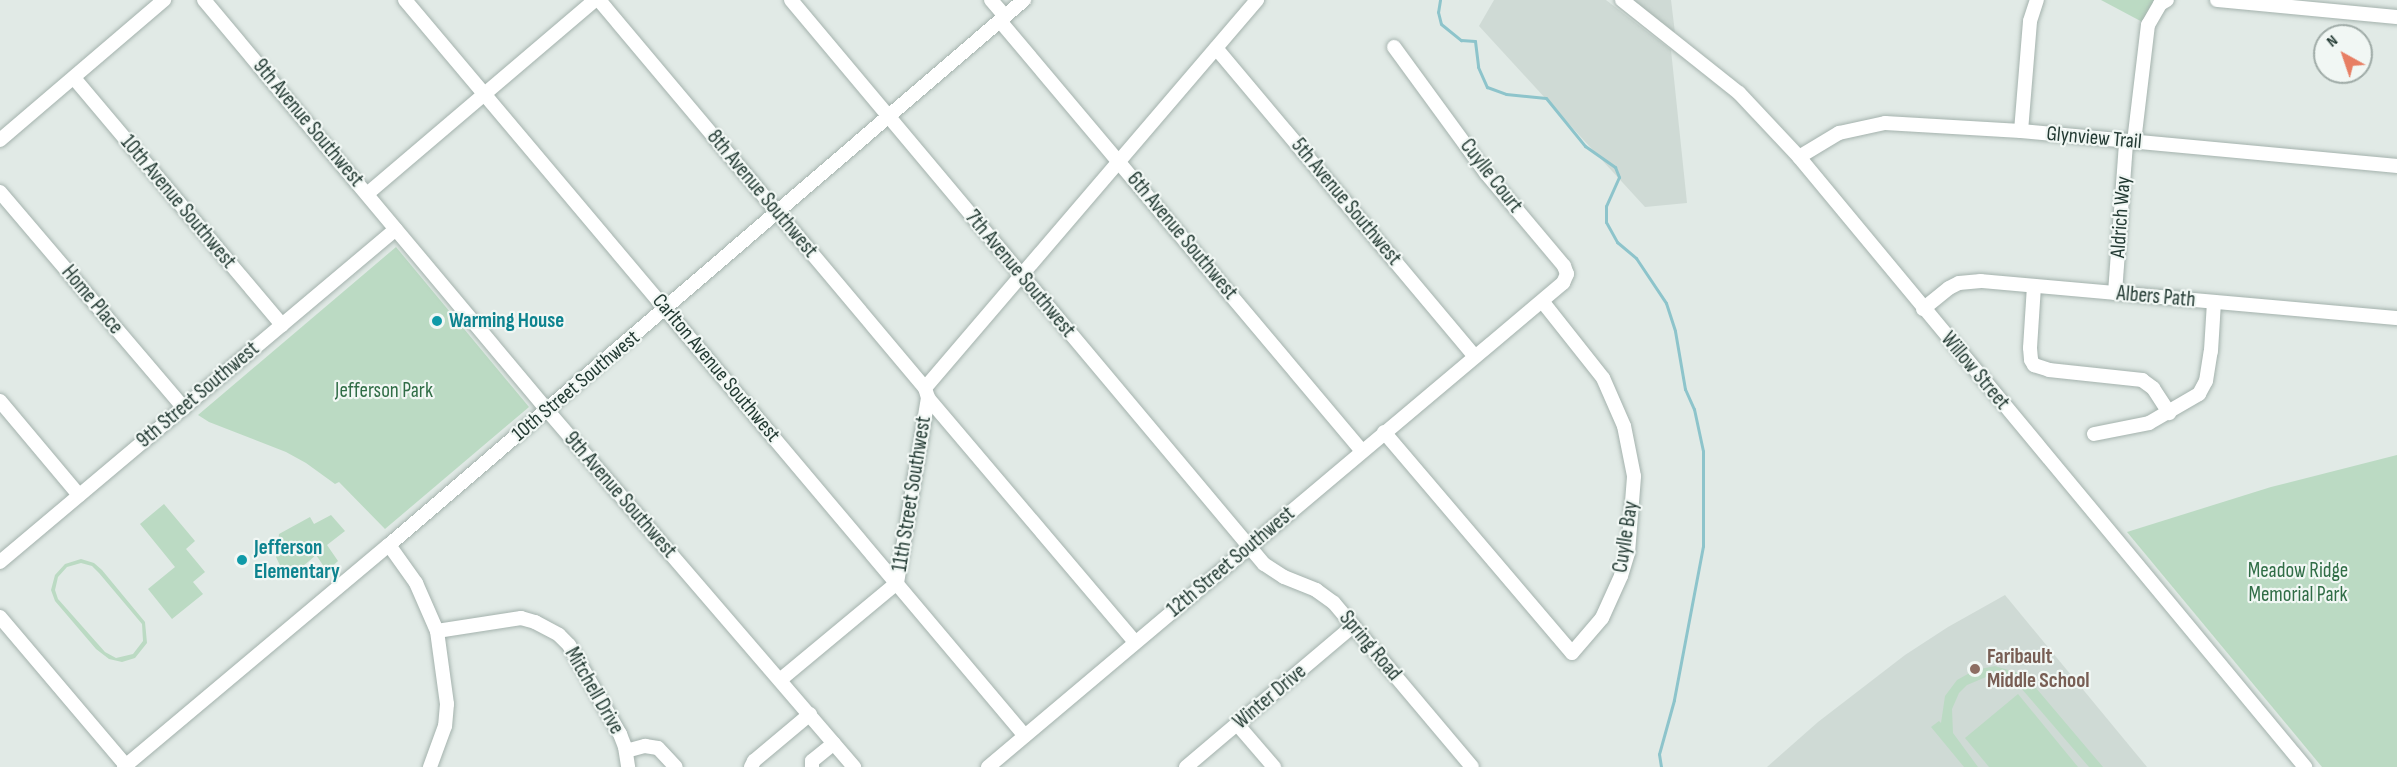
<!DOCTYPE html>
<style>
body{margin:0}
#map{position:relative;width:2397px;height:767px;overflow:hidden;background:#e1eae6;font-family:"Sofia Sans Condensed",sans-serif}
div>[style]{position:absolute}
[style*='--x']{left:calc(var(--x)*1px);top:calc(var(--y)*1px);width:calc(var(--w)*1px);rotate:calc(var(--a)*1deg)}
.built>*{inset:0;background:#cfdad5}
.green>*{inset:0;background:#bbdac3}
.stream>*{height:3px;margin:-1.5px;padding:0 1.5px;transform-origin:1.5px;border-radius:1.5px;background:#8dc4cb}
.roads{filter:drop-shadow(0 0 2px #a4b2ad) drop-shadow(0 0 2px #a4b2ad)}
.minor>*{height:14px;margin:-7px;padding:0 7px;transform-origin:7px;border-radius:7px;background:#fff}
.dots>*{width:16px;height:16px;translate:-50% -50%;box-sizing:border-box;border:3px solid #f1f7f4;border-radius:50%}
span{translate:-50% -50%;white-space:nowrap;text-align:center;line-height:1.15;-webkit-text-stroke:4.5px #f1f7f4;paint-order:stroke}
.street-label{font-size:21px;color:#233a33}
.culture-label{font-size:21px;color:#0d838f;font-weight:700}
.left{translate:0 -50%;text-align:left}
.park-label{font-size:21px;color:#306d46}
.education-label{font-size:21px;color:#785e54;font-weight:700}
.north{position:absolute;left:2313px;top:24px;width:60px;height:60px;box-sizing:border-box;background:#f1f7f4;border:2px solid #9faba7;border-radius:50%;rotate:320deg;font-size:16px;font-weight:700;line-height:24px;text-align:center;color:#233a33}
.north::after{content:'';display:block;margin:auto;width:21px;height:27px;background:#e77e63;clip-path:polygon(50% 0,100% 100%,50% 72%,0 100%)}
</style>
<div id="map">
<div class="built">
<i style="clip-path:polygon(1494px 0,1606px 0,1671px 50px,1687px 203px,1645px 207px,1479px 26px)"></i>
<i style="clip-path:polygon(1632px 0,1671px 0,1675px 33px)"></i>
<i style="clip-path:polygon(2005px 595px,2147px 767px,1767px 767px,1818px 722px,1905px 655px,1948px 627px)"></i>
</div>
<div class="green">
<i style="clip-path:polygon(2101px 0,2167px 0,2148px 25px)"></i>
<i style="clip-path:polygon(396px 247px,529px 407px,385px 529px,339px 482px,335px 484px,306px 463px,286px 452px,209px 422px,198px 415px)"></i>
<i style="clip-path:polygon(2397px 455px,2397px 767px,2322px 767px,2127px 532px,2271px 487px)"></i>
<i style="clip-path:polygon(164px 504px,195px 541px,186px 549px,205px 572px,193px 582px,203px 594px,172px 619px,148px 589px,175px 567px,140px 524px)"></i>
<i style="clip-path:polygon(331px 515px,345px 531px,327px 545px,338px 561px,327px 571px,316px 555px,287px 580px,276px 557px,279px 534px,310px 517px,314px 524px)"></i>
<i style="clip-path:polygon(evenodd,81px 559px,94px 563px,102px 570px,145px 622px,147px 643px,135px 658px,122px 662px,109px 659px,96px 649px,55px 601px,51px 590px,55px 575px,65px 564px,81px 559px,81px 563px,92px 566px,99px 573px,142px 624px,143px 641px,133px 654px,116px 658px,105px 652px,58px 599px,55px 590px,58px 577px,67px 567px,81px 563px)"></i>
<i style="clip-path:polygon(1995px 666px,2018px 673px,2036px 688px,2103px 767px,2089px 767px,2021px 688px,2005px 678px,1995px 677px,1986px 677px,1967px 685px,1959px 693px,1952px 709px,1953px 733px,1978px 767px,1964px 767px,1931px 727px,1939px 721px,1941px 723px,1945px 696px,1957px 680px,1975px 670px)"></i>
<i style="clip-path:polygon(2018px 694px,2078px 767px,1989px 767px,1965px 738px)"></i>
</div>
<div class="stream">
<i style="--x:1440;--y:0;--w:12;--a:99"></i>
<i style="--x:1438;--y:12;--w:12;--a:76"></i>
<i style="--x:1441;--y:24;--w:26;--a:39"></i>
<i style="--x:1461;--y:40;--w:14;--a:4"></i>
<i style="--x:1475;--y:41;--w:26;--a:83"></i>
<i style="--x:1478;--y:67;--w:22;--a:66"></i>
<i style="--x:1487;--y:87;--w:20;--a:20"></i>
<i style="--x:1506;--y:94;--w:40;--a:5.7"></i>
<i style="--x:1546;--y:98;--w:62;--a:50.9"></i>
<i style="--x:1585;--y:146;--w:37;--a:35"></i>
<i style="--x:1615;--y:167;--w:11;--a:68"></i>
<i style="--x:1619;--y:177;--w:32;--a:114"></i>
<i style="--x:1606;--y:206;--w:16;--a:90"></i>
<i style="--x:1606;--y:222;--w:23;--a:61"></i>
<i style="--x:1617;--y:242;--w:25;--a:40"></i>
<i style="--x:1636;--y:258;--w:54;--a:56.3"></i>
<i style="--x:1666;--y:303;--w:29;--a:72"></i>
<i style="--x:1675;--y:331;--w:59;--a:80.2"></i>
<i style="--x:1685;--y:389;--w:22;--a:66"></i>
<i style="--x:1694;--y:409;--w:43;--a:77.9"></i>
<i style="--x:1703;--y:451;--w:95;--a:90"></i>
<i style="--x:1703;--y:546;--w:157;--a:100.7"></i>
<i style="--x:1674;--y:700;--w:56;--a:105.5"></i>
<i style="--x:1659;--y:754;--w:13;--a:81"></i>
</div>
<div class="roads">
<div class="minor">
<i style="--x:204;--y:0;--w:535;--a:50.08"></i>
<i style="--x:547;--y:410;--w:471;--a:49.3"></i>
<i style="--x:405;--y:0;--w:962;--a:49.89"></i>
<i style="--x:599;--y:0;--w:507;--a:49.96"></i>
<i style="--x:925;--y:388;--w:10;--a:73"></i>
<i style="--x:928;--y:398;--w:320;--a:49.7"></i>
<i style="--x:791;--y:0;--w:736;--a:50.02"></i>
<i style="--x:1264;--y:564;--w:24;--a:33"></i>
<i style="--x:1284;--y:577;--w:35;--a:22"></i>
<i style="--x:1316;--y:590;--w:22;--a:36"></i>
<i style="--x:1334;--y:603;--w:214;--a:49.9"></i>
<i style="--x:991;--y:0;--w:21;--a:49"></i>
<i style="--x:1622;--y:0;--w:149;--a:38.5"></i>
<i style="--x:1739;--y:93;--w:88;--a:46.8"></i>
<i style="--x:1799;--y:157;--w:793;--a:50.32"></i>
<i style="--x:2217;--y:0;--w:181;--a:5.4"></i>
<i style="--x:1000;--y:21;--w:562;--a:49.91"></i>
<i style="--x:1216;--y:48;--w:403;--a:50"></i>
<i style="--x:74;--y:78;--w:323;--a:49.9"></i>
<i style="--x:2021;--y:131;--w:110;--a:-85.3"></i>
<i style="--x:2030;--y:21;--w:22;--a:-72"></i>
<i style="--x:0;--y:140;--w:216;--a:-40.5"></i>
<i style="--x:2134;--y:142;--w:118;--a:-83.2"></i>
<i style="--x:2148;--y:25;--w:24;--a:-60"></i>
<i style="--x:2160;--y:4;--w:8;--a:-30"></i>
<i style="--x:1799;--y:157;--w:47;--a:-31"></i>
<i style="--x:1839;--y:133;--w:47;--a:-12.3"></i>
<i style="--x:1885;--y:123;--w:136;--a:3.4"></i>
<i style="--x:2021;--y:131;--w:378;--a:5.3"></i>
<i style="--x:0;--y:192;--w:284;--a:49.6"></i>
<i style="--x:367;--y:194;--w:299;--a:-40.4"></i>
<i style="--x:2034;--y:286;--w:62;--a:93.7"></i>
<i style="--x:2030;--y:348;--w:12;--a:85"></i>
<i style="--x:2031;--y:360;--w:6;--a:59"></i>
<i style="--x:2034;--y:365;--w:16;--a:18"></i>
<i style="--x:2049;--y:370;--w:94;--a:6.1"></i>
<i style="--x:2142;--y:380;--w:14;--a:36"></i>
<i style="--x:2153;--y:388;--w:30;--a:57"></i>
<i style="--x:2115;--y:293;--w:151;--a:-85.8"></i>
<i style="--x:1923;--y:309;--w:33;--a:-39"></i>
<i style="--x:1949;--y:288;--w:11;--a:-27"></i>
<i style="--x:1959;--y:283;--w:22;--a:-5"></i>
<i style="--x:1981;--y:281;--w:418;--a:5.1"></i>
<i style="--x:925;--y:388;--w:511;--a:-49.45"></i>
<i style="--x:0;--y:401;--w:123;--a:50"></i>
<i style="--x:1384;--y:432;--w:290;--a:49.6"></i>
<i style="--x:1572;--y:653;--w:46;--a:-49.4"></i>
<i style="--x:1602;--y:618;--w:46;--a:-65.7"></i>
<i style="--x:1621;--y:576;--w:24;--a:-73"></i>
<i style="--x:1628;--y:553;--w:77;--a:-85.5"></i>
<i style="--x:1634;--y:476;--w:51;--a:-101.3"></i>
<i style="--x:1624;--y:426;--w:52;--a:-113.6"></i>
<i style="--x:1603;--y:378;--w:98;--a:-128.4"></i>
<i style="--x:2094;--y:434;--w:56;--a:-11.3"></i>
<i style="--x:2149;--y:423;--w:58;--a:-30.1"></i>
<i style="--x:2199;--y:394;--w:15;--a:-62"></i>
<i style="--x:2206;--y:381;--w:30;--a:-81"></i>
<i style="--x:2211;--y:351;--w:49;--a:-86.5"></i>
<i style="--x:389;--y:545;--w:47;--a:54.6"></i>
<i style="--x:416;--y:583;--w:52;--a:66.4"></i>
<i style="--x:437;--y:631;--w:74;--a:82.2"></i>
<i style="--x:447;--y:704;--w:22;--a:95"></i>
<i style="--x:445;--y:726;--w:44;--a:110.1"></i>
<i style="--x:0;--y:562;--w:517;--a:-40.06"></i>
<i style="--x:0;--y:617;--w:197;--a:49.7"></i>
<i style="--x:437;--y:631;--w:85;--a:-8.8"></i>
<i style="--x:521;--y:618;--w:15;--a:16"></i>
<i style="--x:535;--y:622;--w:27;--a:28"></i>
<i style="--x:559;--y:635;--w:14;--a:45"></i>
<i style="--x:569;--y:645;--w:103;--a:60.2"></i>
<i style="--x:620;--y:734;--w:14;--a:69"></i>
<i style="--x:625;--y:747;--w:20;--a:81"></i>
<i style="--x:780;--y:680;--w:152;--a:-39.7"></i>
<i style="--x:897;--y:583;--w:188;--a:-80.5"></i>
<i style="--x:1237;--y:724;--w:57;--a:49.3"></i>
<i style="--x:626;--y:751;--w:20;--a:-15"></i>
<i style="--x:645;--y:746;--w:13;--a:9"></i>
<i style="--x:658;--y:748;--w:26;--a:47"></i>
<i style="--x:124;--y:767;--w:346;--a:-40"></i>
<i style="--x:389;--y:545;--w:837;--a:-40.64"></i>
<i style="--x:751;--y:767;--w:7;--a:-63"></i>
<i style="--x:754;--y:761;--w:73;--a:-40"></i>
<i style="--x:812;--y:767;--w:6;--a:-90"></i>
<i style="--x:812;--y:761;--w:28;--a:-39"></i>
<i style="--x:988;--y:767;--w:752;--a:-40.09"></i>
<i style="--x:1563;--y:283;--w:10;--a:-66"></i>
<i style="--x:1567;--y:274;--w:9;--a:-111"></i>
<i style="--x:1564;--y:266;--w:121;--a:-130"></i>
<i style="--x:1486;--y:173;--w:156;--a:-126.1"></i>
<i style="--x:1186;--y:767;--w:219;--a:-40.2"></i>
</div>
</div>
<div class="dots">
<i style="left:437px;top:321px;background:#0f9aa8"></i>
<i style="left:242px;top:560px;background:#0f9aa8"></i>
<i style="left:1975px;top:669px;background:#8d6e63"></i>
</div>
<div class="street-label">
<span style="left:308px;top:123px;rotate:50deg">9th Avenue Southwest</span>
<span style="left:2094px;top:138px;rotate:5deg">Glynview Trail</span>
<span style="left:1491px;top:176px;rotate:52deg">Cuylle Court</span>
<span style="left:762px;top:194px;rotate:50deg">8th Avenue Southwest</span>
<span style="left:178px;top:202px;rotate:50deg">10th Avenue Southwest</span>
<span style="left:1346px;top:202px;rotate:50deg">5th Avenue Southwest</span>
<span style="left:2121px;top:217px;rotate:-86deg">Aldrich Way</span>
<span style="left:1182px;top:236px;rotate:50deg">6th Avenue Southwest</span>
<span style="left:1020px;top:274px;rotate:50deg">7th Avenue Southwest</span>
<span style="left:2156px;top:297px;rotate:5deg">Albers Path</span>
<span style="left:92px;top:300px;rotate:50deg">Home Place</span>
<span style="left:716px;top:368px;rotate:50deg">Carlton Avenue Southwest</span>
<span style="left:1975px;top:371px;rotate:50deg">Willow Street</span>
<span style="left:576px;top:386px;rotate:-40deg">10th Street Southwest</span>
<span style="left:198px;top:395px;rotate:-40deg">9th Street Southwest</span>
<span style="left:912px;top:494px;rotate:-81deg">11th Street Southwest</span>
<span style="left:620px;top:495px;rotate:49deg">9th Avenue Southwest</span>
<span style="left:1626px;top:537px;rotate:-81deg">Cuylle Bay</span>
<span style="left:1231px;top:562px;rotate:-40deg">12th Street Southwest</span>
<span style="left:1370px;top:646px;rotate:50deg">Spring Road</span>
<span style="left:594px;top:691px;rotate:60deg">Mitchell Drive</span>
<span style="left:1270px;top:697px;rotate:-40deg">Winter Drive</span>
</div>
<div class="culture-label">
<span class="left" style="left:449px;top:321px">Warming House</span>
<span class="left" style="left:254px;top:560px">Jefferson<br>Elementary</span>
</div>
<div class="park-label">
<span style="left:384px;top:391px">Jefferson Park</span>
<span style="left:2298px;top:583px">Meadow Ridge<br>Memorial Park</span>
</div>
<div class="education-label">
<span class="left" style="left:1987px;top:669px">Faribault<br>Middle School</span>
</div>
<div class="north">N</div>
</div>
